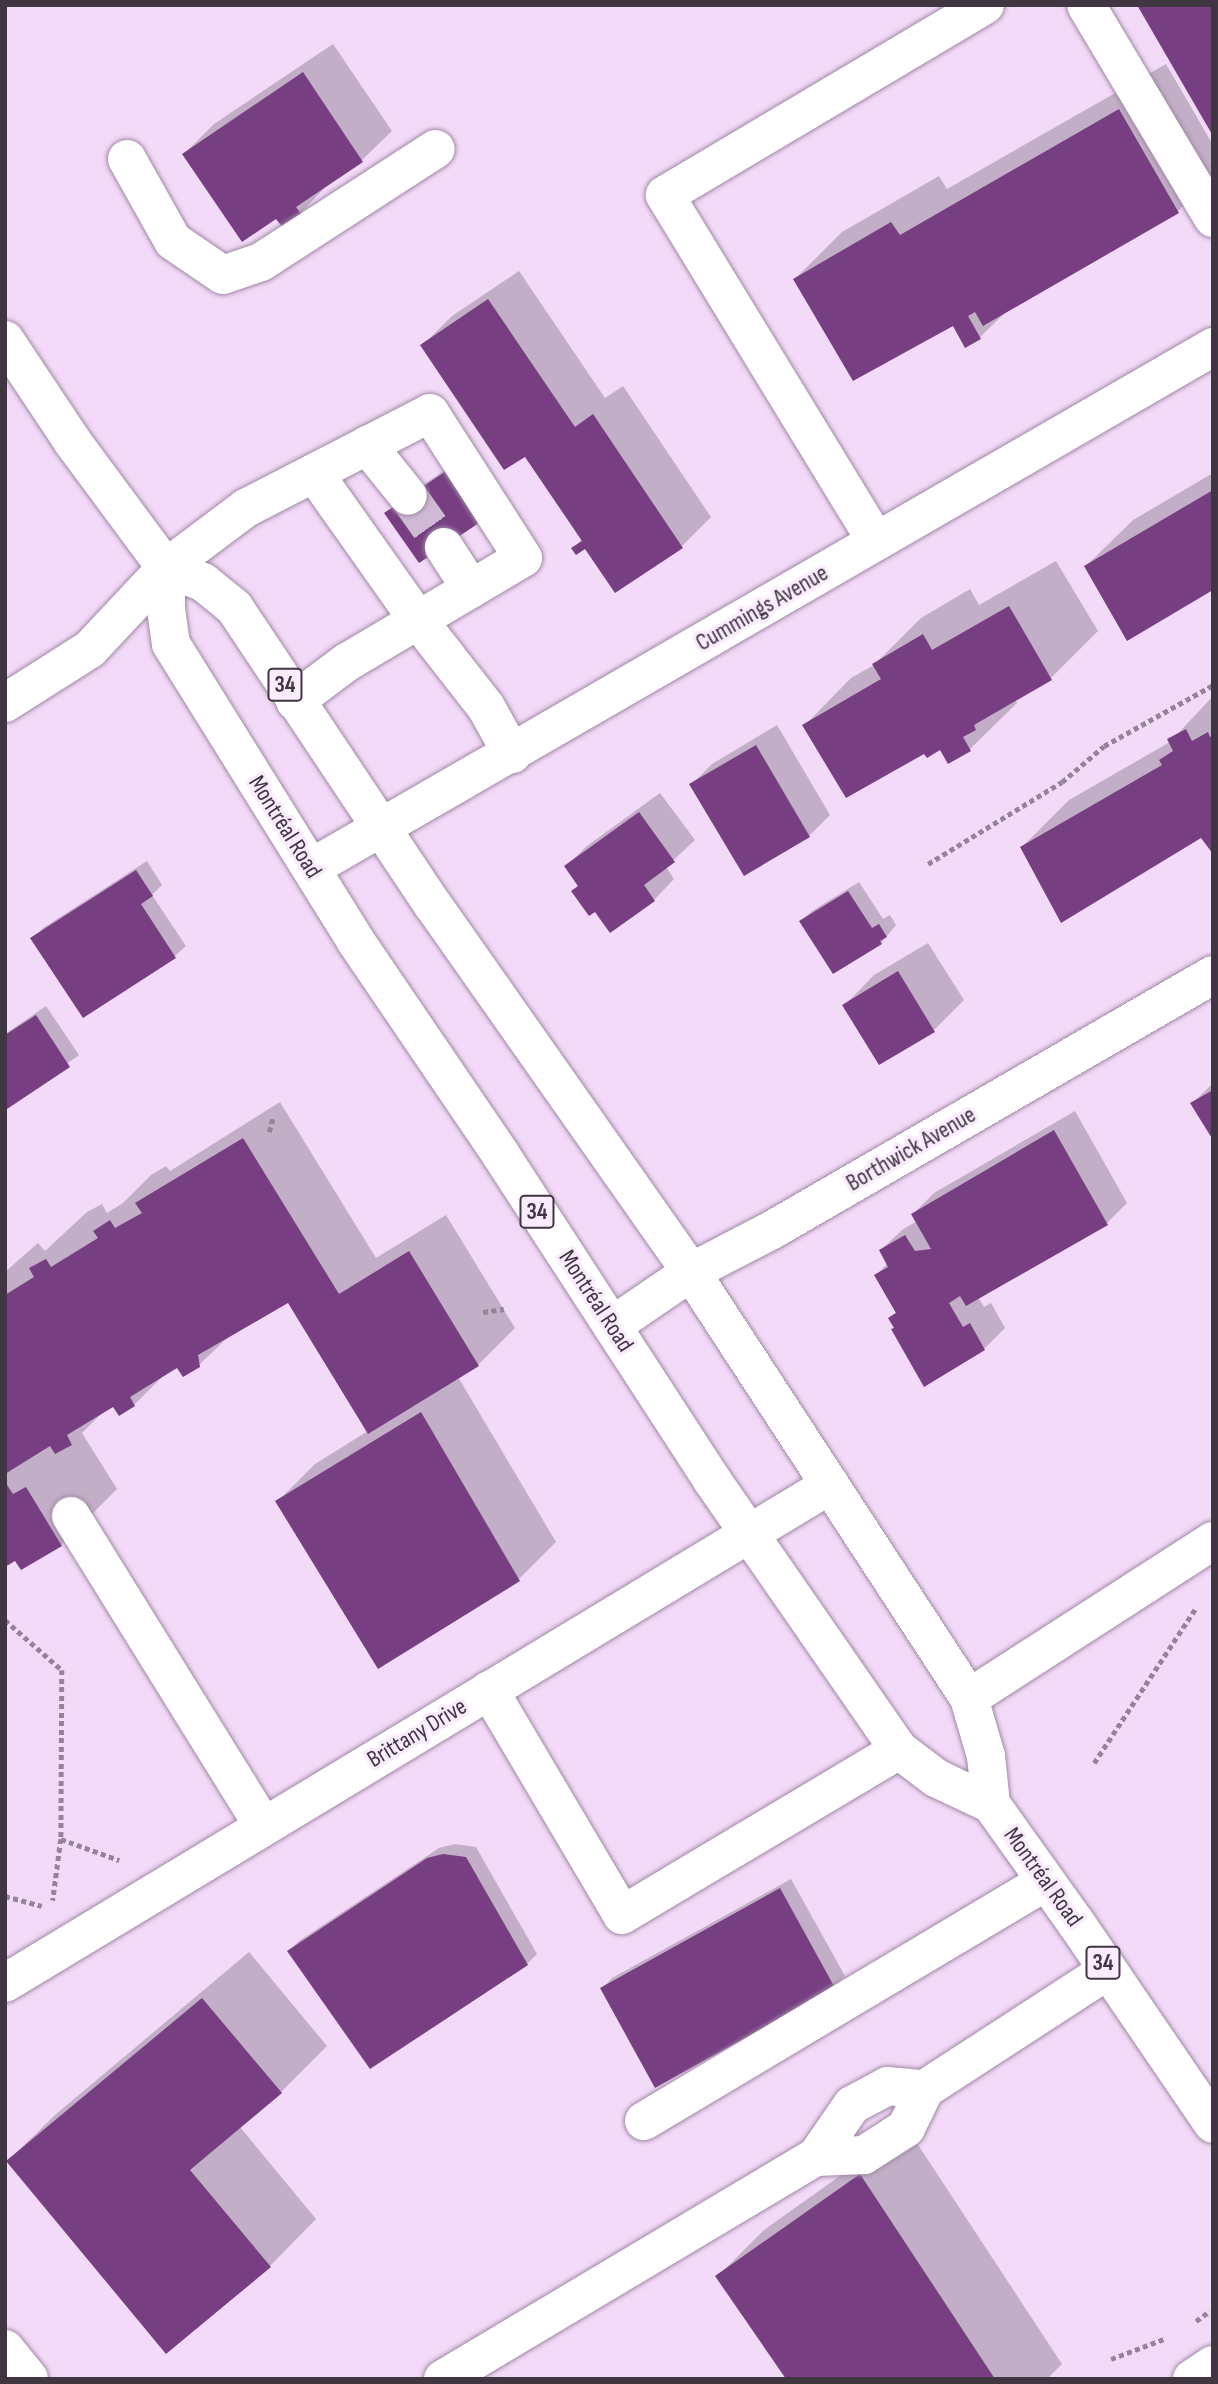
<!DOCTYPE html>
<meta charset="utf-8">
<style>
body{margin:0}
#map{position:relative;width:1218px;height:2384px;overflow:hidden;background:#f3daf8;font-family:"Sofia Sans Condensed",sans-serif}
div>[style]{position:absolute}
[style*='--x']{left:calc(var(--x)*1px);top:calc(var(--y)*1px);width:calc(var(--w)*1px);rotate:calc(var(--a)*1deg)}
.shadow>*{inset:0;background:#0003}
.building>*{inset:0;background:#773e82}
.minor-tunnel>*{height:38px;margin-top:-19px;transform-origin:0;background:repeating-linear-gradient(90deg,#cfb9d4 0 38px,transparent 0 57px)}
.path>*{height:4.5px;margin-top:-2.25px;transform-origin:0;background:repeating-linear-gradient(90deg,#958499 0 5px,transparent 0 8.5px)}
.roads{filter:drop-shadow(0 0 2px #a089a5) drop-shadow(0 0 2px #a089a5)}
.minor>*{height:38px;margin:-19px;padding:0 19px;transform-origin:19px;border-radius:19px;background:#fff}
.major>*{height:38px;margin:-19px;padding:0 19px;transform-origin:19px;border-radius:19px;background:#fff}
span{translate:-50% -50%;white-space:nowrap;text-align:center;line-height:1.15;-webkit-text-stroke:7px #faebfd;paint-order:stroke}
.shield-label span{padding:2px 5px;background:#faebfd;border:2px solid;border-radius:5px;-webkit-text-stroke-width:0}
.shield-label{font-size:23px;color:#403642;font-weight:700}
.street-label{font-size:24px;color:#403642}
.frame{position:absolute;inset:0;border:7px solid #403642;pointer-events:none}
</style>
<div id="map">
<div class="shadow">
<i style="clip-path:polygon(333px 44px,392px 131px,362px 160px,330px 182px,301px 213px,277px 217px,184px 154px,214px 124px)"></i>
<i style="clip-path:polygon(1166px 64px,1213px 145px,1213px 176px,1178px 211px,1008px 310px,980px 337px,953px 323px,795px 279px,842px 232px,939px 176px,947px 189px)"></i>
<i style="clip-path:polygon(519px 271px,605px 398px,623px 386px,711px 517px,682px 546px,574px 548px,582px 539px,525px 454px,423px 345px,452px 316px)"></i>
<i style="clip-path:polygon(462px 458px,495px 507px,387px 513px,397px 503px)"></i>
<i style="clip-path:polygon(1213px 473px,1213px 588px,1086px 566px,1133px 520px)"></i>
<i style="clip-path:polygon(1056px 561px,1098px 631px,1051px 678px,1015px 699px,1017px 703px,970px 749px,941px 747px,924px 752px,805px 725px,851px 678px,874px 665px,921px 618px,970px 589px,979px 605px)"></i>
<i style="clip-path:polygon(1213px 696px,1213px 852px,1202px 836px,1022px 847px,1069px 800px,1170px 742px)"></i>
<i style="clip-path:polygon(777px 725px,830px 815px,809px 836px,692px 784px,712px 764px)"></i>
<i style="clip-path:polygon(660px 793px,695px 840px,666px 867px,674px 879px,654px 900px,579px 885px,566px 866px,587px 846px)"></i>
<i style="clip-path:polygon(147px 861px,162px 885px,152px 895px,186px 946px,175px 956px,84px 1016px,33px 939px,43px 928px)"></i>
<i style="clip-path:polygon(859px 882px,883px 919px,890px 915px,896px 925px,881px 943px,801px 921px,812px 911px)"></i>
<i style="clip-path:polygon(928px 943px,964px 1000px,934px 1030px,845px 1005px,874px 975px)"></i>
<i style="clip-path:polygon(46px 1006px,79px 1055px,7px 1107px,5px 1034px)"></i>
<i style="clip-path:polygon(1213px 1083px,1213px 1137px,1193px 1103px)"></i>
<i style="clip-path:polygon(280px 1102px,376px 1258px,446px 1215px,515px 1328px,478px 1365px,458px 1377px,556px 1542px,519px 1579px,278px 1501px,315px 1464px,368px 1431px,288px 1301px,225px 1340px,199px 1365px,178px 1366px,166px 1373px,134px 1405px,119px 1413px,114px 1405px,104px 1411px,82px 1433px,117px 1489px,61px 1545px,16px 1558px,5px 1565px,5px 1272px,38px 1243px,45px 1251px,87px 1212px,102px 1204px,107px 1213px,123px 1203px,151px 1175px,166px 1166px,170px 1171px)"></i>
<i style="clip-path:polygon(1075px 1111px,1127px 1203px,1107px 1223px,978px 1297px,984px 1307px,991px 1303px,1005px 1328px,984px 1349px,895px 1327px,890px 1318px,897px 1311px,876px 1275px,888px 1263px,881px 1250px,902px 1230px,917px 1221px,913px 1214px,934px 1193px)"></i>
<i style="clip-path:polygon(455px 1844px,476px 1847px,537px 1954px,527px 1964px,289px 1951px,299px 1941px,439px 1848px)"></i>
<i style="clip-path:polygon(791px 1879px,845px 1976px,834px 1986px,602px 1989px,612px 1978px)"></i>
<i style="clip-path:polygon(249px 1952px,327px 2046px,281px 2092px,240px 2127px,316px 2219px,270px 2266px,8px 2161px,55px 2115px)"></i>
<i style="clip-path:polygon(907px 2128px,1062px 2364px,1047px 2379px,788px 2379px,717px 2277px,764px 2230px)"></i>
</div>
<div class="building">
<i style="clip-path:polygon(1137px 5px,1213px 5px,1213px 136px)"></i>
<i style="clip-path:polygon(303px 72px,363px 162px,296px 207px,302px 215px,283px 228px,276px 219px,242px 242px,182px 154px)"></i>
<i style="clip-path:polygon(1119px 109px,1179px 213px,983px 326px,975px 312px,968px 316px,981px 339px,965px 348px,953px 326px,853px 381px,793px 279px,891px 222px,900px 235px)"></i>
<i style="clip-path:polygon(488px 299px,575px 427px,593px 414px,683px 548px,615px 593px,585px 549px,576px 555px,571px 548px,582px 541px,525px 457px,504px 470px,420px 345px)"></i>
<i style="clip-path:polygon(452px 467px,485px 519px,419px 563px,384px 513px)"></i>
<i style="clip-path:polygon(1213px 490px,1213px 590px,1127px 641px,1084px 566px)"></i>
<i style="clip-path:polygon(1009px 606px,1052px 680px,974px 725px,976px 730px,963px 737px,971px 751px,948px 764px,940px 750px,927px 758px,924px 754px,846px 798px,802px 725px,881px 679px,872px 664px,923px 634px,932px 650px)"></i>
<i style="clip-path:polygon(1186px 729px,1192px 741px,1208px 732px,1210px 737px,1213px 735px,1213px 854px,1201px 838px,1061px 923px,1020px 847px,1162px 765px,1159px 760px,1173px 751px,1167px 739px)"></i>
<i style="clip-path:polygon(756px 745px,810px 837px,744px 876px,689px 784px)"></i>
<i style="clip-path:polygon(639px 812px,675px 862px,644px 885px,655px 901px,610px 933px,595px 912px,589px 916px,571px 891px,578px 886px,564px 866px)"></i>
<i style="clip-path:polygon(136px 870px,153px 896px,141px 904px,176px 958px,83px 1018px,30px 938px)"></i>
<i style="clip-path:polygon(848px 891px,872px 928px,879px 924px,887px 937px,880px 941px,882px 944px,833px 974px,799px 921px)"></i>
<i style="clip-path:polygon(898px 971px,935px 1032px,879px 1065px,842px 1005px)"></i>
<i style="clip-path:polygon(36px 1015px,70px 1067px,7px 1109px,5px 1035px)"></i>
<i style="clip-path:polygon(1213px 1090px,1213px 1140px,1190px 1103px)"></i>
<i style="clip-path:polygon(1054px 1130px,1108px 1225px,966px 1306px,960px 1296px,949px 1303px,963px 1327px,970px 1323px,985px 1350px,924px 1387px,891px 1329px,894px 1328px,888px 1318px,896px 1313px,874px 1275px,888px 1267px,879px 1250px,905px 1235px,915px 1251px,931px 1249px,911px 1214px)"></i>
<i style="clip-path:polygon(243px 1138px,339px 1294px,409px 1251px,479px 1366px,368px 1434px,288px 1303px,198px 1355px,200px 1367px,183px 1377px,177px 1368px,130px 1397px,135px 1406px,119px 1416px,113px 1407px,67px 1435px,72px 1445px,55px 1454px,50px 1446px,5px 1474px,5px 1295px,34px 1277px,29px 1268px,46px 1259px,51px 1267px,98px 1238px,93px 1231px,110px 1220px,115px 1228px,142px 1213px,135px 1203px)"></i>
<i style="clip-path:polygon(421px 1412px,520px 1581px,378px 1669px,275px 1501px)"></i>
<i style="clip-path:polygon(5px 1482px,13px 1494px,26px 1487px,62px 1546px,21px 1570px,15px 1561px,5px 1567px)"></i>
<i style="clip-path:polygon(443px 1854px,466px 1857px,528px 1965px,370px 2069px,287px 1951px,427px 1858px)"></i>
<i style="clip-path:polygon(780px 1888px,835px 1988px,655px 2088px,600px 1988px)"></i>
<i style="clip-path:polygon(202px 1998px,282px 2093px,190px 2170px,271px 2267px,166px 2354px,6px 2161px)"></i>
<i style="clip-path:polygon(860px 2174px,995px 2379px,786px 2379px,715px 2276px)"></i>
</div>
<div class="minor-tunnel">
<i style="--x:408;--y:496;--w:62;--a:54.8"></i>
</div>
<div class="path">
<i style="--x:928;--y:864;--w:157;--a:-31.5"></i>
<i style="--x:1062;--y:782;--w:55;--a:-40.6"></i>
<i style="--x:1104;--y:746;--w:125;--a:-29.2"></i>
<i style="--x:269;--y:1132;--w:16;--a:-75"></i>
<i style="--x:483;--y:1312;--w:21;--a:-8"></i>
<i style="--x:5;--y:1620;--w:76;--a:41.3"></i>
<i style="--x:62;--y:1670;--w:169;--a:90.3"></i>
<i style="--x:61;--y:1839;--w:62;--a:97.5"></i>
<i style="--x:1094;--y:1763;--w:184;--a:-56.7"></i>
<i style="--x:61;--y:1839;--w:62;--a:19.9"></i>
<i style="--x:5;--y:1896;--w:38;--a:15"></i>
<i style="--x:1196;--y:2321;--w:17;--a:-36"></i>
<i style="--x:1111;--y:2359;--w:57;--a:-20.7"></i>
</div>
<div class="roads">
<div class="minor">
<i style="--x:1086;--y:5;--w:248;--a:59.2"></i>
<i style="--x:127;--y:159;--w:94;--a:60.7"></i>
<i style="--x:173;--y:241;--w:60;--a:34.2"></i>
<i style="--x:223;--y:275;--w:40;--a:-18.9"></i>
<i style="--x:261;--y:262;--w:208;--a:-32.9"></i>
<i style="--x:367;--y:445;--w:65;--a:51.2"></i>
<i style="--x:314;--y:473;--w:180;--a:54.7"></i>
<i style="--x:418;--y:620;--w:110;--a:52"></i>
<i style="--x:486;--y:707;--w:54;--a:61"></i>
<i style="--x:876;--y:541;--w:405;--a:-121.4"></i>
<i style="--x:665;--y:195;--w:372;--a:-30.7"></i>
<i style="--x:444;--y:547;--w:50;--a:57.3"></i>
<i style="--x:5;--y:703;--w:101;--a:-32.4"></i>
<i style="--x:90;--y:649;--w:111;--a:-46.8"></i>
<i style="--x:166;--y:568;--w:100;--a:-36.9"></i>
<i style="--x:246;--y:508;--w:207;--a:-27.3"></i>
<i style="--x:430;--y:413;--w:172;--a:57.3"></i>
<i style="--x:523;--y:558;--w:204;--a:149.4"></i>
<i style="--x:347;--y:662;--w:65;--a:143.1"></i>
<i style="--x:311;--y:868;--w:1042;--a:-30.01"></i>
<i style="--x:612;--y:1326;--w:96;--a:-34.4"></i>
<i style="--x:691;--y:1272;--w:91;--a:-27.4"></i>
<i style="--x:772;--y:1230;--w:509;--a:-30.04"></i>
<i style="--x:71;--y:1516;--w:365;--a:58.2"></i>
<i style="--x:489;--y:1690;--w:261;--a:59.4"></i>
<i style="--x:622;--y:1915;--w:322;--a:-30.8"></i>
<i style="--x:969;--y:1698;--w:290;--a:-32.8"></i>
<i style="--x:5;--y:1983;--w:964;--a:-31.12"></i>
<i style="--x:644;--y:2121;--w:468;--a:-30.8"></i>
<i style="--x:816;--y:2157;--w:48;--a:-2.4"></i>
<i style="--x:864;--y:2155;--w:50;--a:-32.7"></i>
<i style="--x:906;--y:2128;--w:43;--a:-64"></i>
<i style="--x:925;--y:2089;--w:218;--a:-33"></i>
<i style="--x:5;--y:2349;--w:38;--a:51"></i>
<i style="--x:443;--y:2379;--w:434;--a:-30.8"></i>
<i style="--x:816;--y:2157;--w:63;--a:-55.3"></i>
<i style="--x:852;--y:2105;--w:40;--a:-28"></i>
<i style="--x:887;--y:2086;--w:38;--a:5"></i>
<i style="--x:1192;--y:2379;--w:25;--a:-34"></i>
</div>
<div class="major">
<i style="--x:5;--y:340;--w:121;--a:56.4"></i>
<i style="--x:72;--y:441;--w:158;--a:53.5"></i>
<i style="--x:166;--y:568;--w:40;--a:21"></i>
<i style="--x:203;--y:582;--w:40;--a:39"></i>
<i style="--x:234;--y:607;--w:358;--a:56.3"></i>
<i style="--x:433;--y:905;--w:449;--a:54.9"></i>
<i style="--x:691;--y:1272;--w:509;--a:56.87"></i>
<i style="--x:969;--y:1698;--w:60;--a:73.7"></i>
<i style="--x:986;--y:1756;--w:48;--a:84.1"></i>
<i style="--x:166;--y:568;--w:41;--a:90"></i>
<i style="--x:166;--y:609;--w:35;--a:82"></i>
<i style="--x:171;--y:644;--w:349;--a:58.1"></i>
<i style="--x:355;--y:940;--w:260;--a:55.8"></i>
<i style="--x:501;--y:1155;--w:387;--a:57"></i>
<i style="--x:712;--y:1480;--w:328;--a:55.3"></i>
<i style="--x:899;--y:1750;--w:46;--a:37.1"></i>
<i style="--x:936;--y:1778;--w:61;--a:25.3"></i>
<i style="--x:991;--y:1804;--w:146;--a:54.5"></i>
<i style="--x:1076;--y:1923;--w:243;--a:55.7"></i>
</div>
</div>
<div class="shield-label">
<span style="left:285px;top:685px">34</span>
<span style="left:537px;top:1212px">34</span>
<span style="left:1103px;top:1963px">34</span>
</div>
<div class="street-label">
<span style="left:762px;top:608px;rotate:-30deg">Cummings Avenue</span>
<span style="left:285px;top:827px;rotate:58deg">Montréal Road</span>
<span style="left:911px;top:1149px;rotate:-30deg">Borthwick Avenue</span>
<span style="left:596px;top:1301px;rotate:57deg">Montréal Road</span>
<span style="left:417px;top:1733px;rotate:-31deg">Brittany Drive</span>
<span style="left:1043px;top:1877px;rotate:54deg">Montréal Road</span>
</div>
<div class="frame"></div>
</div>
